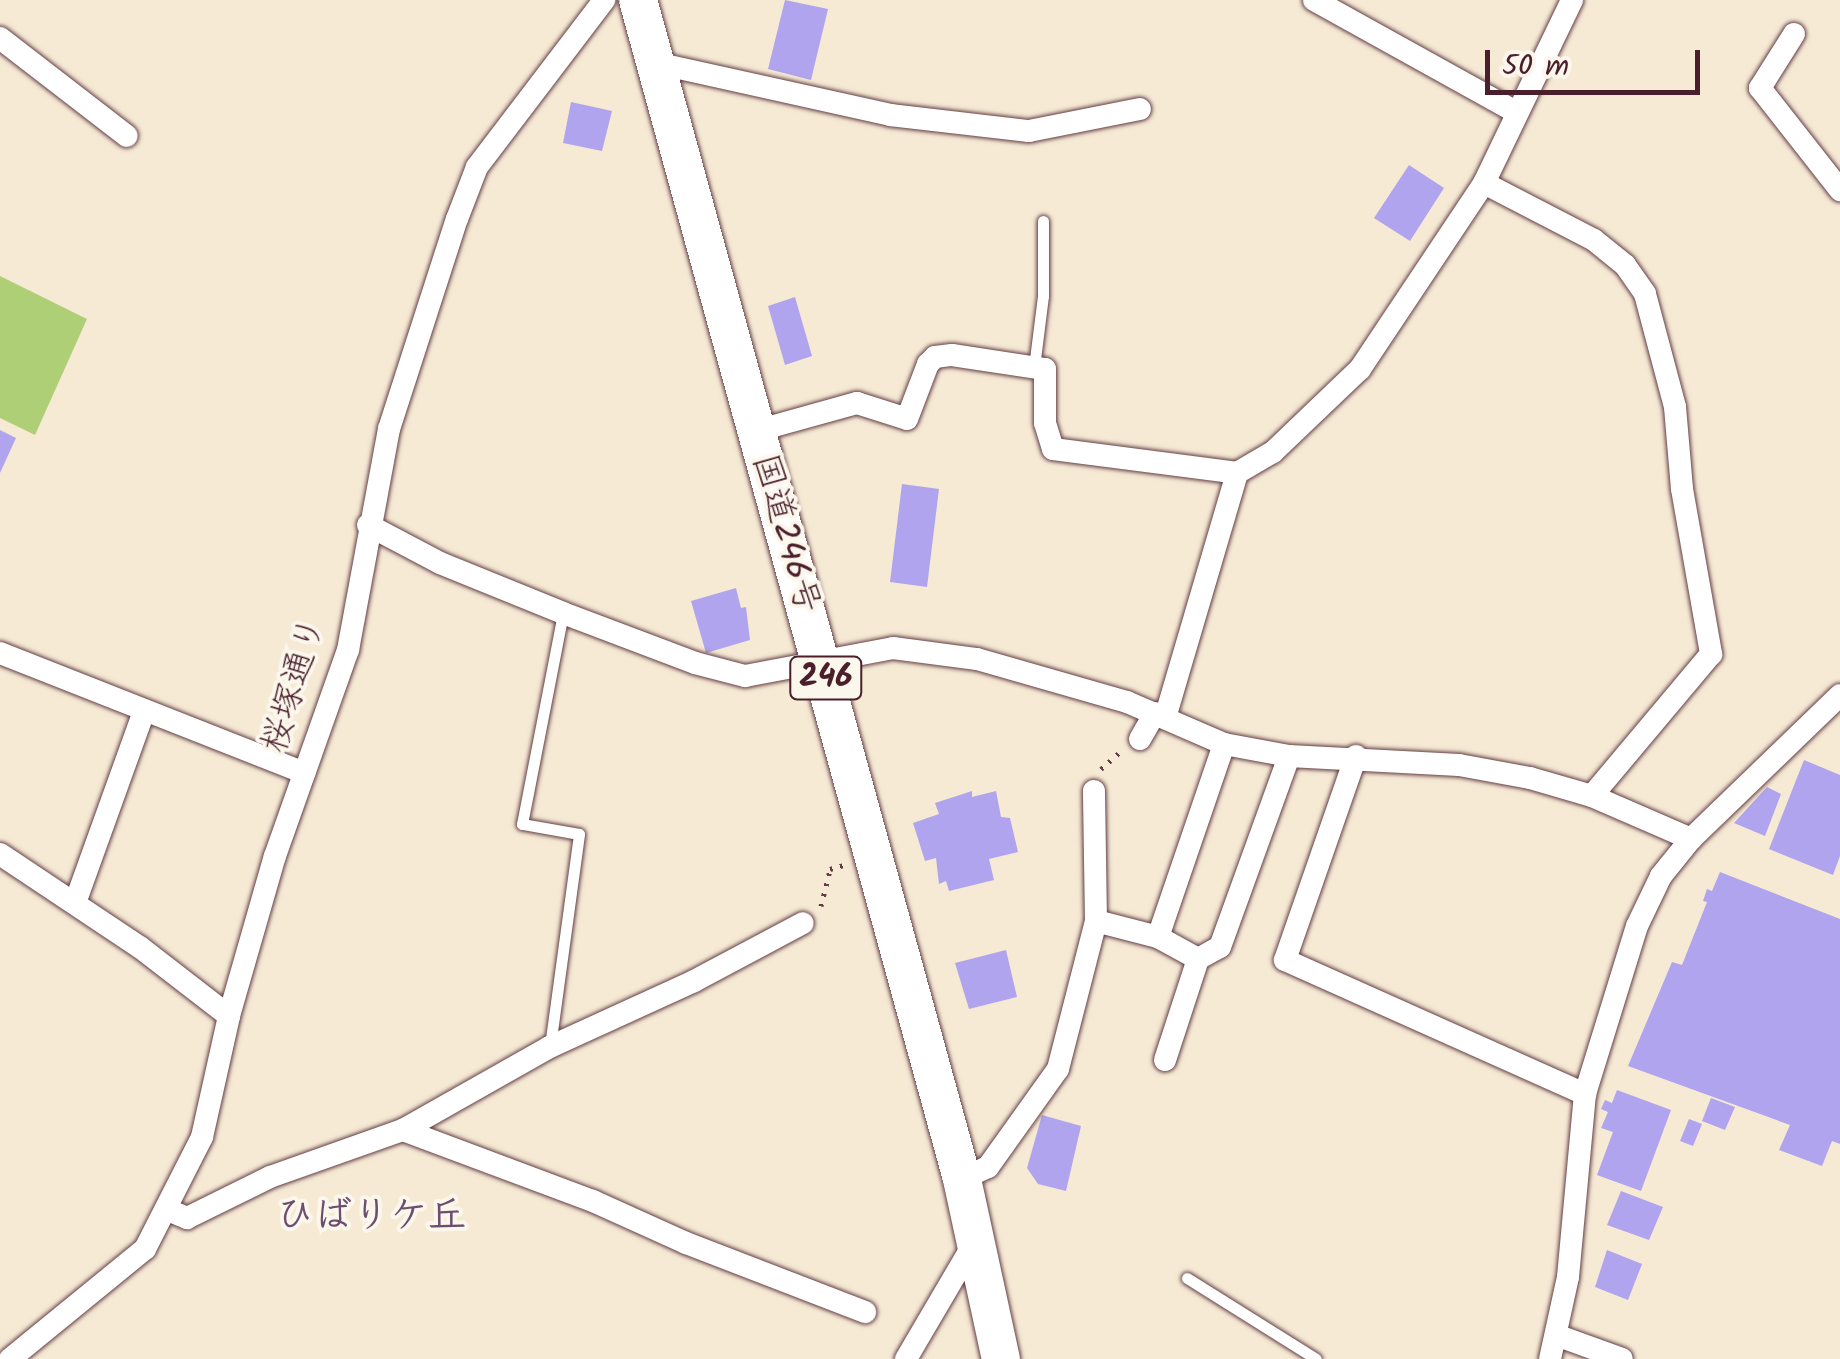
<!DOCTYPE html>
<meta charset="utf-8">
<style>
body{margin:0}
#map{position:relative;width:1840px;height:1359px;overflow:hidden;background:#f6ead5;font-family:Kalam,"Klee One",sans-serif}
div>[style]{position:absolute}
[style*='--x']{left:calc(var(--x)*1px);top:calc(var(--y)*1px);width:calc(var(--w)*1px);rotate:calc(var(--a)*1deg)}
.green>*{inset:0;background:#afcf77}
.building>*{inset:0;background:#afa4ed}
.path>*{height:5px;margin-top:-2.5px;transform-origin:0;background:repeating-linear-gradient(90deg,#643d44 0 2.5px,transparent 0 10.5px)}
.roads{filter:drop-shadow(0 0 2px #643d44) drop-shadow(0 0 2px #643d44)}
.service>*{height:11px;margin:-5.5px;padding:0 5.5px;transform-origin:5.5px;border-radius:5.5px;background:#fff}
.minor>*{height:22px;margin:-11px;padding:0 11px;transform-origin:11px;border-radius:11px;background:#fff}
.trunk>*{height:38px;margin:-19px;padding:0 19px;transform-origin:19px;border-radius:19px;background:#fff}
span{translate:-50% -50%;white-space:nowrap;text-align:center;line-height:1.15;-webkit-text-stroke:8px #fbf7ec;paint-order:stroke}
.shield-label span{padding:2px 8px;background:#fbf7ec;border:2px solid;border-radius:8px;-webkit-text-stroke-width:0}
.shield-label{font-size:32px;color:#4a1f2b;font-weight:700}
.street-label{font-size:35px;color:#4a1f2b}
.neighbourhood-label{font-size:38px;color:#6d4e6f;font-weight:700}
.scale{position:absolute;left:1485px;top:50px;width:215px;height:45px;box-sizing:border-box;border:5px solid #4a1f2b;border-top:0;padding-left:12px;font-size:30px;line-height:35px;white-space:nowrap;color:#4a1f2b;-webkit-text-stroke:8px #fbf7ec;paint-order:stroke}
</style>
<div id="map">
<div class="green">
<i style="clip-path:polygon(0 276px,87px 319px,35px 435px,0 418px)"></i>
</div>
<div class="building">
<i style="clip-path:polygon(785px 0,828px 9px,811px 80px,768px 69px)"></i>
<i style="clip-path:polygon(571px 102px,612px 111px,602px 151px,563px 143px)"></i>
<i style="clip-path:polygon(1409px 165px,1444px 188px,1410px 241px,1374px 218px)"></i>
<i style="clip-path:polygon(795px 297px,812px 356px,785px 365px,768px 306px)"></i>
<i style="clip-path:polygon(0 430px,16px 438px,0 473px)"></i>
<i style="clip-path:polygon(902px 484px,939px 489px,927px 587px,890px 582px)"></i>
<i style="clip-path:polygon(736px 588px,741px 608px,746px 607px,750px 640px,706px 653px,691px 601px)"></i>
<i style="clip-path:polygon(1804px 760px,1840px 775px,1840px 856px,1833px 875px,1769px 849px)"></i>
<i style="clip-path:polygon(1767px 787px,1781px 794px,1765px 836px,1734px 823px)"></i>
<i style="clip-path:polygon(972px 791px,972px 797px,996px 791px,1001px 817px,1010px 818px,1018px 852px,989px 859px,994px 880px,949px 891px,946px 881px,939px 884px,936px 858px,925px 861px,913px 823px,939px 814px,935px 803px)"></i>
<i style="clip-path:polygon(1720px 872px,1840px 919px,1840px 1144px,1832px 1141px,1822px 1166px,1779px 1150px,1790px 1125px,1628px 1066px,1672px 962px,1682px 965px,1707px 902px,1703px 901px,1707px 889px,1712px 891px)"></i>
<i style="clip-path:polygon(1006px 950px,1017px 997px,969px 1009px,955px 963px)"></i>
<i style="clip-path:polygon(1617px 1090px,1671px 1110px,1641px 1191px,1597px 1175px,1613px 1132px,1601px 1128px,1608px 1112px,1601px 1109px,1605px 1100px,1612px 1103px)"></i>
<i style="clip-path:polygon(1711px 1098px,1735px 1107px,1725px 1130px,1702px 1121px)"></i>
<i style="clip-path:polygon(1042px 1115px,1081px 1126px,1066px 1191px,1038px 1184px,1027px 1168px)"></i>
<i style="clip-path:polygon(1689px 1119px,1702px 1124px,1693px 1146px,1680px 1141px)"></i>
<i style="clip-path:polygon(1621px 1191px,1663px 1207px,1649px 1240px,1607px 1225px)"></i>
<i style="clip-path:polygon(1607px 1250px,1642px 1264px,1628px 1300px,1595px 1287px)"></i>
</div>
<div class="path">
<i style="--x:1101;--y:769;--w:28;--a:-42"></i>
<i style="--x:821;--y:906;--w:38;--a:-76"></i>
<i style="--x:830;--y:869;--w:15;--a:-16"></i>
</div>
<div class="roads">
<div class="service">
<i style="--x:1034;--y:367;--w:72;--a:-82.8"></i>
<i style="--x:1043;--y:296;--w:75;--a:-90"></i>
<i style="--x:550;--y:1046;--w:214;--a:-82.2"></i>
<i style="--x:579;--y:834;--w:58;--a:-170"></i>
<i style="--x:522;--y:824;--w:215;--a:-79"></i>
<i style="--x:1187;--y:1278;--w:152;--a:32.1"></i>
</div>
<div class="minor">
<i style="--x:1314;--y:0;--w:231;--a:29"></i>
<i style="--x:1794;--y:34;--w:64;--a:122.2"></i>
<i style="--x:1760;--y:88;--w:130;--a:51.9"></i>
<i style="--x:0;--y:38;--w:160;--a:37.7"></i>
<i style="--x:656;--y:63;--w:240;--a:12.5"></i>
<i style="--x:890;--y:115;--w:140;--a:6.6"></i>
<i style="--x:1029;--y:131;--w:113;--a:-11.2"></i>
<i style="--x:1484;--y:183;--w:124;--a:27.4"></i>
<i style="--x:1594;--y:240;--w:40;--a:39"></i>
<i style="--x:1625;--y:265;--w:35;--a:55"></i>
<i style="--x:1645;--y:294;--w:117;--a:75.1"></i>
<i style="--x:1675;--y:407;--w:82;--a:85.1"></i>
<i style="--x:1682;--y:489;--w:168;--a:80"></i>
<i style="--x:1711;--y:654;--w:185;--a:130"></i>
<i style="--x:756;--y:431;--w:105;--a:-15.5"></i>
<i style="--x:857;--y:403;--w:52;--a:17.7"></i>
<i style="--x:907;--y:419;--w:59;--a:-69.1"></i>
<i style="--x:928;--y:364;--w:10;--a:-45"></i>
<i style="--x:935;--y:357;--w:17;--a:-7"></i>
<i style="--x:952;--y:355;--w:94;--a:8.6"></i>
<i style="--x:1045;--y:369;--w:54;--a:90"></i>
<i style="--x:1045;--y:423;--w:27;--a:73"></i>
<i style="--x:1053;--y:449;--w:186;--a:7.4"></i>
<i style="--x:1237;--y:473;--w:42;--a:-30.3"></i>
<i style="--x:1273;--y:452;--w:120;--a:-43.7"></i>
<i style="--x:1360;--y:369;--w:224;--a:-56.3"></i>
<i style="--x:1484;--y:183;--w:203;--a:-64.3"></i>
<i style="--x:368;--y:525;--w:81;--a:27.8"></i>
<i style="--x:440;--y:563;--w:133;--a:22.1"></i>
<i style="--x:563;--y:613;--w:141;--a:20.7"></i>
<i style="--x:695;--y:663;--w:52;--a:14.6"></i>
<i style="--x:745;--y:676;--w:151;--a:-10.7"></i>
<i style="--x:893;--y:648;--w:85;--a:7.5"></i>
<i style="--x:977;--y:659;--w:156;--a:16"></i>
<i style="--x:1127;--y:702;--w:106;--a:23.4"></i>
<i style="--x:1224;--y:744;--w:66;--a:10.5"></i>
<i style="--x:1289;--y:756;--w:170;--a:3"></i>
<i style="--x:1459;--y:765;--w:72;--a:10.4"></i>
<i style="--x:1530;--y:778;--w:65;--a:16.2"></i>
<i style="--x:1592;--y:796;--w:108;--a:23.5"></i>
<i style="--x:0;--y:653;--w:327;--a:21.5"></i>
<i style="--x:1165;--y:718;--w:255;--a:-73.6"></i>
<i style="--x:1140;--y:739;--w:30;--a:-60"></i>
<i style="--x:1356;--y:756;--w:216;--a:109.2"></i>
<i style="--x:1285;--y:960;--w:329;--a:24.1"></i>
<i style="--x:0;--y:854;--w:169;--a:33.7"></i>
<i style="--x:141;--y:948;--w:111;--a:37.7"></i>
<i style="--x:75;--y:903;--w:204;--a:-70.2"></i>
<i style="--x:1096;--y:921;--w:64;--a:14.5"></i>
<i style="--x:1158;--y:937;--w:46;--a:28.8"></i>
<i style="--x:1158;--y:937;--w:204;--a:-71.1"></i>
<i style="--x:1165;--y:1060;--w:106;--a:-71.9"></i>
<i style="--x:1198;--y:959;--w:25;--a:-29"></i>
<i style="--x:1220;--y:947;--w:203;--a:-70.1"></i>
<i style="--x:403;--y:1130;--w:203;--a:20.5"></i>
<i style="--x:593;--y:1201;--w:102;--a:24.3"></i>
<i style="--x:686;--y:1243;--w:192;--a:21.1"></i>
<i style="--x:962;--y:1179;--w:29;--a:-25"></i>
<i style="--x:988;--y:1167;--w:120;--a:-54.5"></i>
<i style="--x:1058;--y:1069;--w:153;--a:-75.6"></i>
<i style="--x:1096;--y:921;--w:130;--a:-90.9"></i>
<i style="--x:168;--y:1210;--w:21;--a:23"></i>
<i style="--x:187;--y:1218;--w:93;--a:-26.3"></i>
<i style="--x:270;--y:1177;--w:141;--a:-19.5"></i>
<i style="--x:403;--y:1130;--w:169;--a:-29.5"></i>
<i style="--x:550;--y:1047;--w:158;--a:-24.6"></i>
<i style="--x:694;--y:981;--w:123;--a:-28"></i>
<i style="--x:1556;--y:1335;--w:70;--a:20"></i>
<i style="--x:10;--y:1359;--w:174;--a:-39.2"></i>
<i style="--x:145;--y:1249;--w:126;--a:-63"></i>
<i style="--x:202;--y:1137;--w:124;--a:-77.4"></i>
<i style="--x:229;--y:1016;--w:166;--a:-74"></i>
<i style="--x:275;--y:856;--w:219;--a:-70.5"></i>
<i style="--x:348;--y:650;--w:225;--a:-79.5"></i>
<i style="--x:389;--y:429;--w:221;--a:-72.1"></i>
<i style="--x:457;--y:219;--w:56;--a:-69"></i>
<i style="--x:477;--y:167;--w:210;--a:-52.7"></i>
<i style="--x:906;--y:1359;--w:140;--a:-59.6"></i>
<i style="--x:1550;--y:1359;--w:84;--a:-77.6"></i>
<i style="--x:1568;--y:1277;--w:184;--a:-84.7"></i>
<i style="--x:1585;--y:1094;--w:176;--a:-72.8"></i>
<i style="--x:1637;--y:926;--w:55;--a:-64.4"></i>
<i style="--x:1661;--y:876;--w:48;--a:-51"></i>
<i style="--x:1691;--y:839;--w:207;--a:-44"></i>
</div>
<div class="trunk">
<i style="--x:638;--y:0;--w:1223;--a:74.63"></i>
<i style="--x:962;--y:1179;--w:184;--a:77.8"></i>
</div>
</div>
<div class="shield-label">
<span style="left:826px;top:678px">246</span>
</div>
<div class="street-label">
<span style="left:785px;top:534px;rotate:74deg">国道246号</span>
<span style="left:295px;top:685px;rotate:-73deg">桜塚通り</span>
</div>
<div class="neighbourhood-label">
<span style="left:371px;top:1218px">ひばりケ丘</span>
</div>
<div class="scale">50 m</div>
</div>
